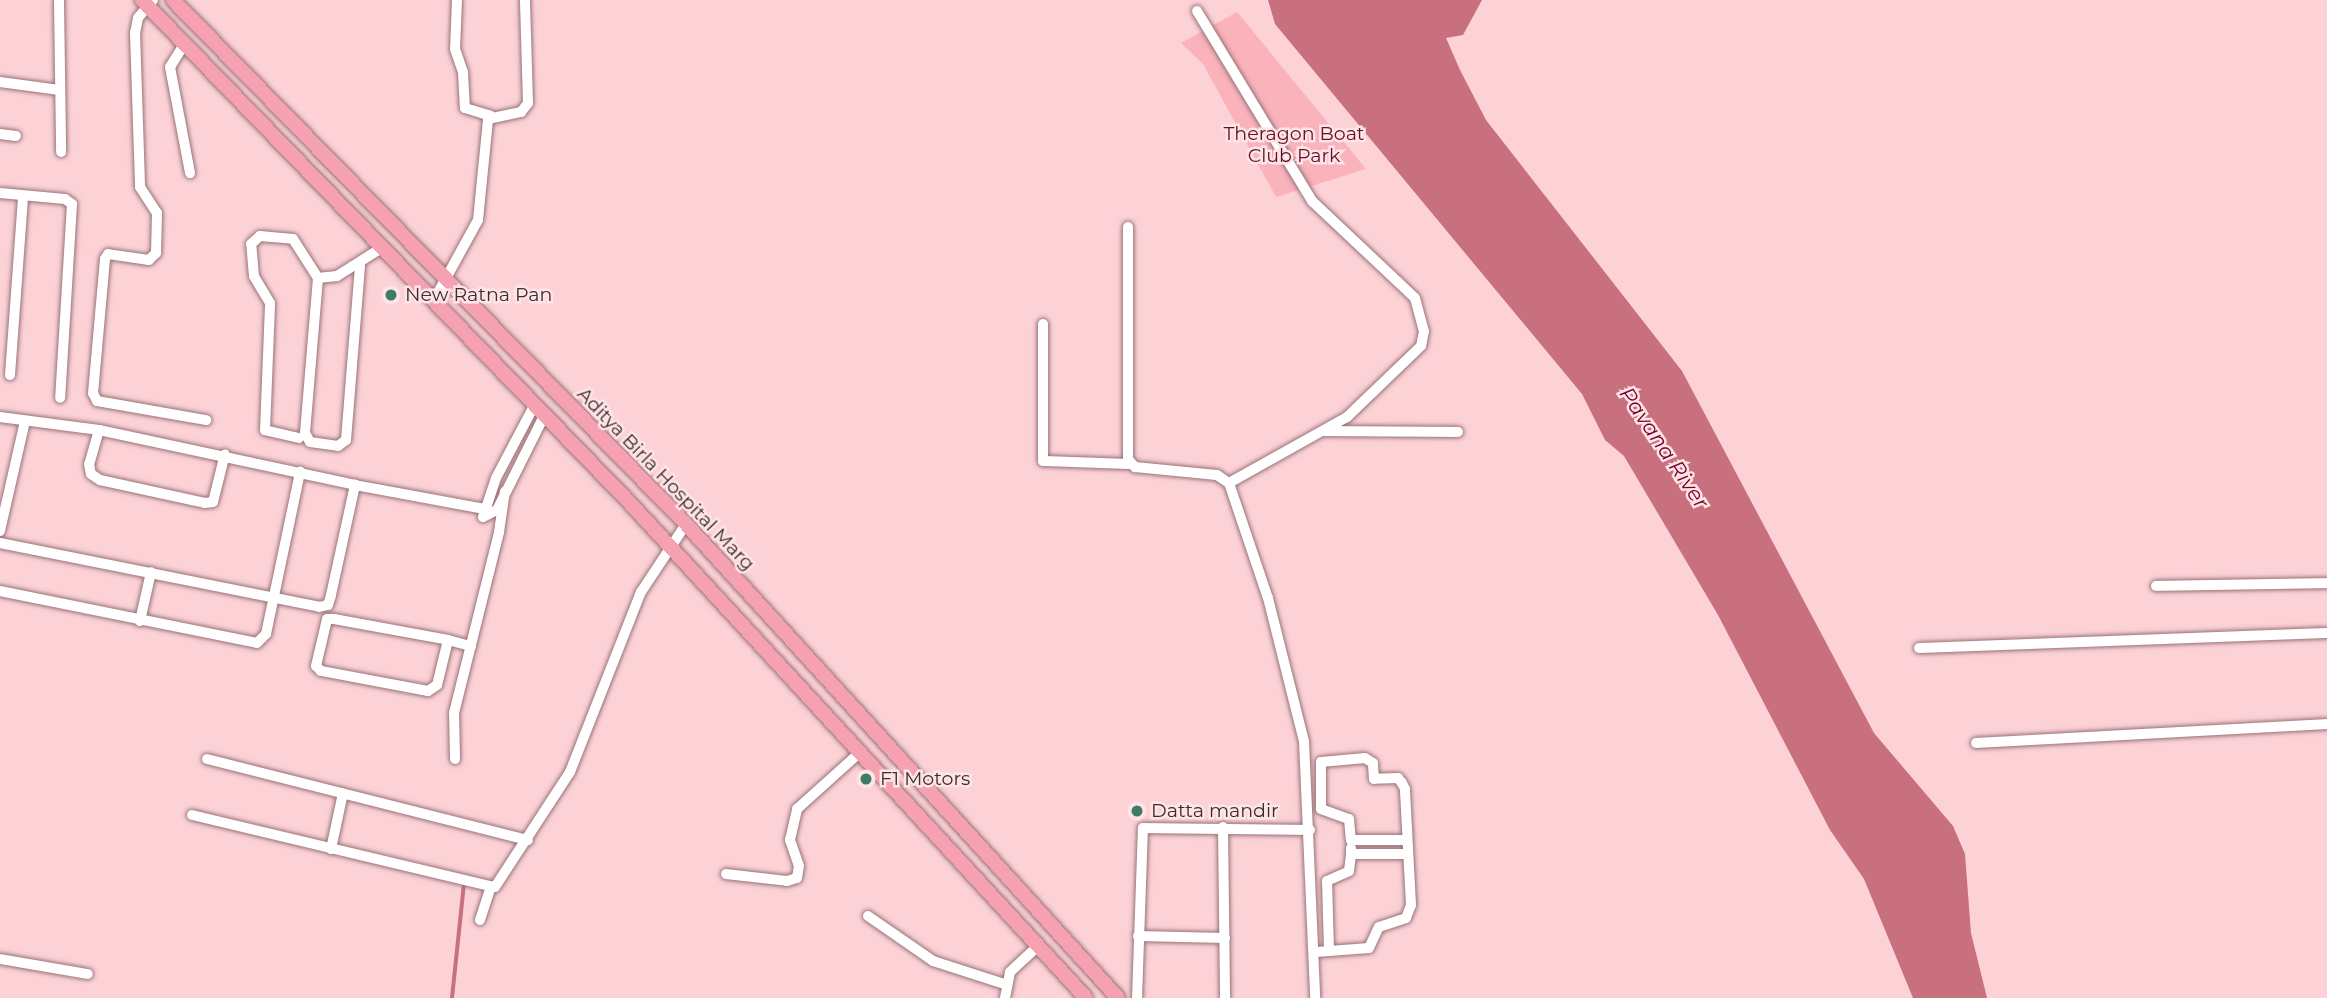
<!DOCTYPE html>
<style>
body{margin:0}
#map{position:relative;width:2327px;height:998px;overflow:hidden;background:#fcd2d7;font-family:Montserrat,sans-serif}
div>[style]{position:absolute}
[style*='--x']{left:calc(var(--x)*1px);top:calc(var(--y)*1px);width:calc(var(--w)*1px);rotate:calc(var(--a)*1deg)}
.green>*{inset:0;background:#fab2bb}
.water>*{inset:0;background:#c9707e}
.stream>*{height:3.5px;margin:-1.75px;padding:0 1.75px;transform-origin:1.75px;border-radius:1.75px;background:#c9707e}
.roads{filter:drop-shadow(0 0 2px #987378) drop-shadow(0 0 2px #987378)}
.street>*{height:10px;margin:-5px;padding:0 5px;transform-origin:5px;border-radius:5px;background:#fff}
.primary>*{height:14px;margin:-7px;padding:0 7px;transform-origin:7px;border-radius:7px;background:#f6a1b2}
.dots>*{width:19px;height:19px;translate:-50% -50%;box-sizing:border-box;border:4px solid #fee4e7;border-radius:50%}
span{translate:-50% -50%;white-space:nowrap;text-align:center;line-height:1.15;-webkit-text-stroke:5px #fee4e7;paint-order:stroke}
.park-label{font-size:19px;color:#621127}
.poi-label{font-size:19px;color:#3c2c2e}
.left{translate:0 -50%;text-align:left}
.street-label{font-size:19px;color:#3c2c2e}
.water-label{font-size:21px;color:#74012a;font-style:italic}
</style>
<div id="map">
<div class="green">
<i style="clip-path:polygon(1237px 12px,1366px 169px,1276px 197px,1203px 64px,1181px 43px)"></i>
</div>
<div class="water">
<i style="clip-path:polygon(1268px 0,1482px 0,1463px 35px,1446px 38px,1460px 70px,1486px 120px,1682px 371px,1874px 733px,1953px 826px,1965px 854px,1971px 933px,1987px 998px,1913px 998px,1864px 879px,1830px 830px,1718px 615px,1624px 456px,1605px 440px,1582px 394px,1275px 24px)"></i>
</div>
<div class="stream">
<i style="--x:452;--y:998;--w:116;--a:-84"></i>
</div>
<div class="roads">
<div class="street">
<i style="--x:59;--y:0;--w:152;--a:89.2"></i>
<i style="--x:153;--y:0;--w:23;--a:130"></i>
<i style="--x:138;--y:18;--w:15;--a:101"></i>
<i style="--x:135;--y:33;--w:154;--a:88.1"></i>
<i style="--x:140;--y:187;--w:31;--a:57"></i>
<i style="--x:157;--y:213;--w:40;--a:91.4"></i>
<i style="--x:156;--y:253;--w:10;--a:135"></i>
<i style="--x:149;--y:260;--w:41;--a:-171.7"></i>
<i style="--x:108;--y:254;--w:6;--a:121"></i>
<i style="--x:105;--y:259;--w:135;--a:95.1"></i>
<i style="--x:93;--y:393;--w:9;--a:63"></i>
<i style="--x:97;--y:401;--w:111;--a:9.9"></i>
<i style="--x:457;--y:0;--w:49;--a:92.3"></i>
<i style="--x:455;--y:49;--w:24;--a:71"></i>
<i style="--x:463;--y:72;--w:36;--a:87"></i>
<i style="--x:465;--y:108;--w:27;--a:17"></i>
<i style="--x:1197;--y:11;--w:222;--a:58.8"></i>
<i style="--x:1312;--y:201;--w:141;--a:43.3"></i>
<i style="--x:1415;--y:298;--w:34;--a:75"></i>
<i style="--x:1424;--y:331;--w:15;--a:101"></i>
<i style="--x:1421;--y:346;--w:103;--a:136.2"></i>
<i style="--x:1347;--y:417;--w:135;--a:150.8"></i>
<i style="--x:1229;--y:483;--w:121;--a:71.3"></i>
<i style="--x:1268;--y:598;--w:147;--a:75.9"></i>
<i style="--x:1304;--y:741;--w:257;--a:87.5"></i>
<i style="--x:185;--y:43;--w:28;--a:122"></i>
<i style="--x:170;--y:67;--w:108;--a:79.3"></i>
<i style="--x:0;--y:82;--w:60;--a:7.7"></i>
<i style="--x:0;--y:134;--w:16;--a:7"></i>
<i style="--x:0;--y:193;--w:65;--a:5.3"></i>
<i style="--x:65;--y:199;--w:9;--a:36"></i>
<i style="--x:72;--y:204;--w:194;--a:93.5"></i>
<i style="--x:1128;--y:227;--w:232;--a:90"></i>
<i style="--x:1128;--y:459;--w:11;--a:49"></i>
<i style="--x:1135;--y:467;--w:82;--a:5.6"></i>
<i style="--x:1217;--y:475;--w:14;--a:34"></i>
<i style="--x:318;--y:278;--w:19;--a:-6"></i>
<i style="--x:337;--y:276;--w:54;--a:-32.2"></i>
<i style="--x:434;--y:300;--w:91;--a:-61.2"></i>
<i style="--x:478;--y:220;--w:101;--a:-84.3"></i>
<i style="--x:488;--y:119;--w:34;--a:-12"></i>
<i style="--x:521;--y:112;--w:11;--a:-52"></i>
<i style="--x:528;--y:103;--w:103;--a:-91.7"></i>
<i style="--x:1043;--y:324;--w:137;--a:90"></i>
<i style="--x:1043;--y:461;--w:88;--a:2"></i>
<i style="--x:10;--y:375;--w:179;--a:-85.8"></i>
<i style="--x:535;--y:404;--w:84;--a:117.8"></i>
<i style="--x:496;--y:478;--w:41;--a:108.4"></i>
<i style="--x:483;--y:517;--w:16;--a:-27"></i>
<i style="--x:497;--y:510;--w:107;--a:-63.4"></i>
<i style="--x:0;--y:417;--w:100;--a:7.5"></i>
<i style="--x:99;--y:430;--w:262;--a:12.1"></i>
<i style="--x:99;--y:430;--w:35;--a:106"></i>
<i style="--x:89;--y:464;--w:10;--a:79"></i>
<i style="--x:91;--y:474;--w:11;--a:34"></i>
<i style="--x:100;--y:480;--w:107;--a:12.4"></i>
<i style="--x:205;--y:503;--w:8;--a:-7"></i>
<i style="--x:213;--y:502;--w:49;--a:-76"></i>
<i style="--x:1325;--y:431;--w:133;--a:0.4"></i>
<i style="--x:299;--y:438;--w:35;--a:-167"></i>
<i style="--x:265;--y:430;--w:127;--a:-87.7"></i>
<i style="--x:270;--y:303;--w:31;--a:-121"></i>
<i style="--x:254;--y:276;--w:32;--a:-95"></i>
<i style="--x:251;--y:244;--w:12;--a:-42"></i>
<i style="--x:260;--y:236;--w:33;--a:5"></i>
<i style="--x:293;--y:239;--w:46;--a:57.3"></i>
<i style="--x:318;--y:278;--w:156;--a:94.8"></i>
<i style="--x:305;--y:433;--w:10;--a:61"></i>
<i style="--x:310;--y:442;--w:28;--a:8"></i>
<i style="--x:338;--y:446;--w:10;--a:-37"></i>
<i style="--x:346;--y:440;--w:176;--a:-85.4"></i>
<i style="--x:0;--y:531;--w:113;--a:-77.2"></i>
<i style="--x:0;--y:543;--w:325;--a:11.3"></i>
<i style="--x:319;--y:607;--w:9;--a:-13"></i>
<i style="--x:328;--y:605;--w:10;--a:-73"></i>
<i style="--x:331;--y:595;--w:113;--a:-77.7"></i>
<i style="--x:355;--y:485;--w:131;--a:10.5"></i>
<i style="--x:2156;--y:586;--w:171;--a:-1"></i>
<i style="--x:0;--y:591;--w:262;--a:11.4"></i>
<i style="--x:257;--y:643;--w:13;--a:-45"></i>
<i style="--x:266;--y:634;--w:166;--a:-78.1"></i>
<i style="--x:140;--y:621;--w:50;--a:-77.3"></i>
<i style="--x:448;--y:640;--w:46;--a:103.7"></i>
<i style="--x:437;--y:685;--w:11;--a:146"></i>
<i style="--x:428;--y:691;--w:109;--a:-169.4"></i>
<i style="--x:321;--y:671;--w:7;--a:-135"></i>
<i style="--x:316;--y:666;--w:48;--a:-76.8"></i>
<i style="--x:327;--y:619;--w:7;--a:0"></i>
<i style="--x:334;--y:619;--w:116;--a:10.4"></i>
<i style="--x:448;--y:640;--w:24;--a:15"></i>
<i style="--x:1919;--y:648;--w:408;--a:-2.1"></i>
<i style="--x:1976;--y:743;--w:352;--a:-3.1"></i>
<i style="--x:207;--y:759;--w:331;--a:14.2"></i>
<i style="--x:455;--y:759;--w:46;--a:-91.2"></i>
<i style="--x:454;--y:713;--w:187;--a:-76"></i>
<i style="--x:499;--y:532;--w:41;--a:-81.7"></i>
<i style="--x:192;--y:815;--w:311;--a:13.4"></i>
<i style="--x:495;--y:887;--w:137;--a:-56.9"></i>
<i style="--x:570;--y:772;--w:193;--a:-68.5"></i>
<i style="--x:641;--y:592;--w:82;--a:-56.5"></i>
<i style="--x:1223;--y:827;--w:171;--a:89.3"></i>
<i style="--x:1351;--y:848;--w:6;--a:90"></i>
<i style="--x:1351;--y:854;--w:57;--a:0"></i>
<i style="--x:331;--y:849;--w:57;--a:-77.9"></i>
<i style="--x:726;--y:874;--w:61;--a:6.5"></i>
<i style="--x:787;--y:881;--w:10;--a:-17"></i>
<i style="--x:797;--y:878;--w:12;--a:-81"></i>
<i style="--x:799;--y:866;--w:28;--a:-109"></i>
<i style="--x:790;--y:840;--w:32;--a:-77"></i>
<i style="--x:797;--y:809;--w:82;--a:-42"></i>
<i style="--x:868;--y:916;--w:79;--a:34.7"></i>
<i style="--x:933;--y:961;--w:75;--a:17.9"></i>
<i style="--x:480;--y:920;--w:33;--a:-72"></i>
<i style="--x:1138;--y:936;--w:87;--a:1.3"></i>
<i style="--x:1329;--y:951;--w:70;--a:-91.6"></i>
<i style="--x:1327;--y:881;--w:24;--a:-24"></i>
<i style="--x:1349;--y:871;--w:17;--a:-83"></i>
<i style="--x:1316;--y:952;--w:53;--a:-4.3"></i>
<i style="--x:1369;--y:948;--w:23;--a:-65"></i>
<i style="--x:1379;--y:927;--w:28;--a:-18"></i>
<i style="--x:1406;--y:918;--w:14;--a:-69"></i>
<i style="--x:1411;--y:905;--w:116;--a:-93"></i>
<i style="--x:1405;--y:789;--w:7;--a:-117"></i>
<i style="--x:1402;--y:783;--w:6;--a:-129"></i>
<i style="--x:1398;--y:778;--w:24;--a:178"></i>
<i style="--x:1374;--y:779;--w:16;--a:-94"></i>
<i style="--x:1373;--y:763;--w:9;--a:-148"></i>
<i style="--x:1365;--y:758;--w:44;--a:174.8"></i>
<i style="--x:1321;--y:762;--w:47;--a:90"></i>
<i style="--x:1321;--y:809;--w:30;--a:20"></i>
<i style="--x:1349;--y:819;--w:21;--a:85"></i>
<i style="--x:1351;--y:840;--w:56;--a:0"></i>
<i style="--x:0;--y:959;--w:89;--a:9.7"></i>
<i style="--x:1005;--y:998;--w:26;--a:-79"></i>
<i style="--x:1010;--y:972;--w:40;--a:-43"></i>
<i style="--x:1137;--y:998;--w:170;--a:-88"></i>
<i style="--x:1143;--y:828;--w:167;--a:0.7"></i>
</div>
<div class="primary">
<i style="--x:142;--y:0;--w:699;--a:45.87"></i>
<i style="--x:629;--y:502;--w:674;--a:47.34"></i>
<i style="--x:173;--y:0;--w:733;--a:45.61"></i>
<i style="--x:686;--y:524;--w:641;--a:47.65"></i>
</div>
</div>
<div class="dots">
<i style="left:391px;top:295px;background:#3f7c68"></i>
<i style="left:866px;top:779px;background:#3f7c68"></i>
<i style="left:1137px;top:811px;background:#3f7c68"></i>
</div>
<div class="park-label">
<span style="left:1294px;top:145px">Theragon Boat<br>Club Park</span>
</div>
<div class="poi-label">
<span class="left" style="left:405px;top:295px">New Ratna Pan</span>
<span class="left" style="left:880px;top:779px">F1 Motors</span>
<span class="left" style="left:1151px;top:811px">Datta mandir</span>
</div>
<div class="street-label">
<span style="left:666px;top:479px;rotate:46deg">Aditya Birla Hospital Marg</span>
</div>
<div class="water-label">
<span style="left:1664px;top:448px;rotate:56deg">Pavana River</span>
</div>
</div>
